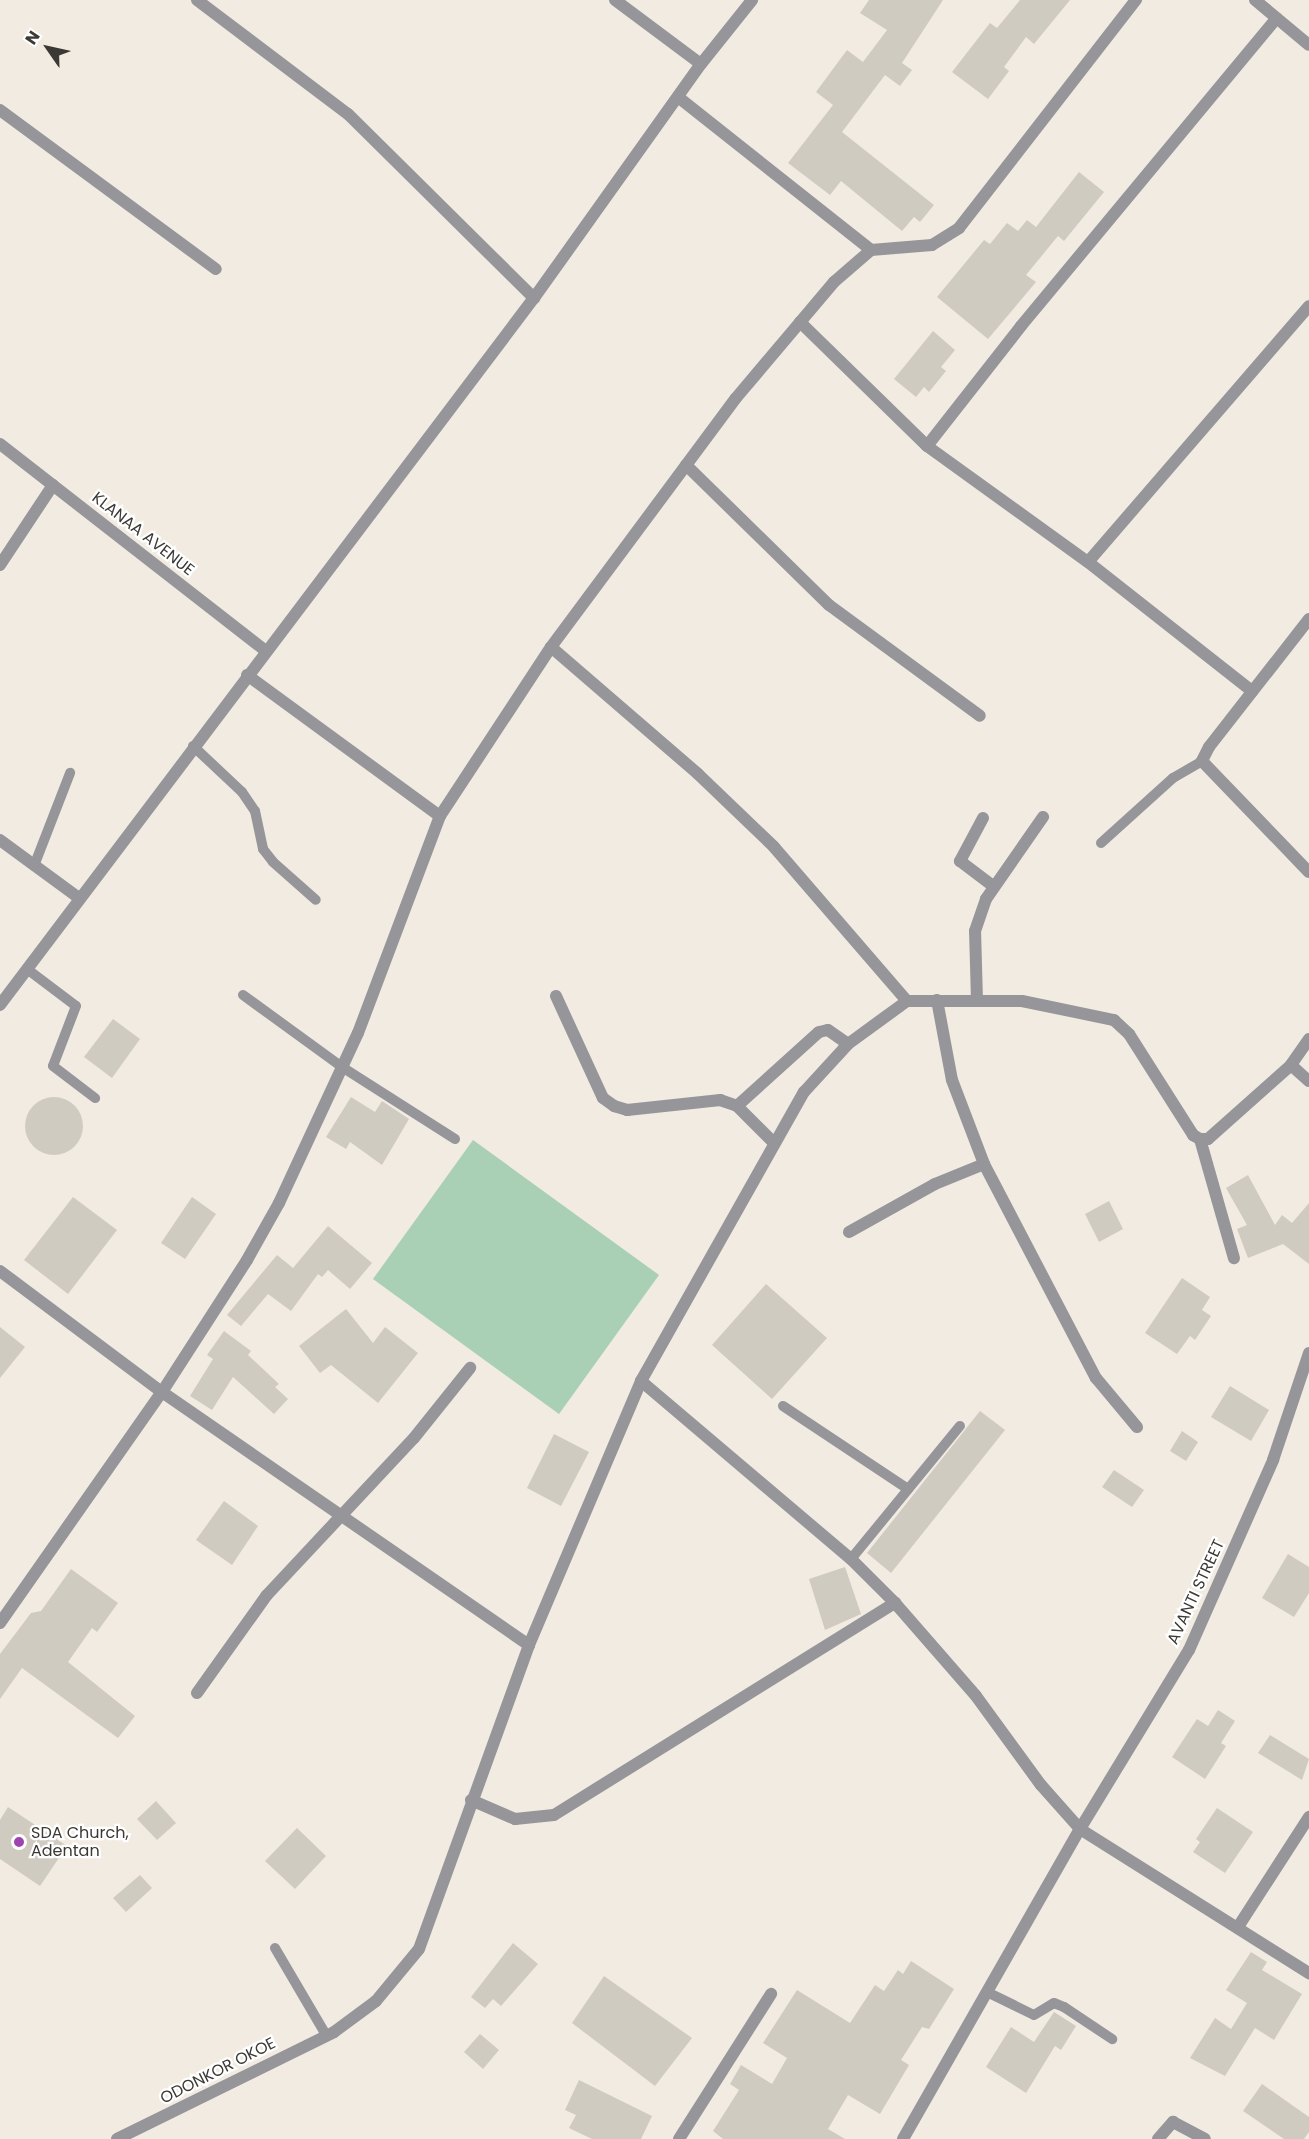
<!DOCTYPE html>
<style>
body{margin:0}
#map{position:relative;width:1309px;height:2139px;overflow:hidden;background:#f1ebe1;font-family:Poppins,sans-serif}
div>[style]{position:absolute}
[style*='--x']{left:calc(var(--x)*1px);top:calc(var(--y)*1px);width:calc(var(--w)*1px);rotate:calc(var(--a)*1deg)}
.green>*{inset:0;background:#a9cfb5}
.building>*{inset:0;background:#d0cbc0}
.round{border-radius:50%}
.service>*{height:10px;margin:-5px;padding:0 5px;transform-origin:5px;border-radius:5px;background:#96959a}
.minor>*{height:12px;margin:-6px;padding:0 6px;transform-origin:6px;border-radius:6px;background:#96959a}
.dots>*{width:16px;height:16px;translate:-50% -50%;box-sizing:border-box;border:3px solid #fff;border-radius:50%}
span{translate:-50% -50%;white-space:nowrap;text-align:center;line-height:1.15;-webkit-text-stroke:4.5px #fff;paint-order:stroke}
.street-label{font-size:16px;color:#3b3935}
.poi-label{font-size:16px;color:#3b3935}
.left{translate:0 -50%;text-align:left}
.north{position:absolute;left:18px;top:18px;width:60px;height:60px;-webkit-text-stroke:4px #fff;paint-order:stroke;rotate:304deg;font-size:16px;font-weight:700;line-height:24px;text-align:center;color:#3b3935}
.north::after{content:'';display:block;margin:auto;width:21px;height:27px;background:#3b3935;clip-path:polygon(50% 0,100% 100%,50% 72%,0 100%)}
</style>
<div id="map">
<div class="green">
<i style="clip-path:polygon(473px 1140px,659px 1275px,559px 1414px,373px 1279px)"></i>
</div>
<div class="building">
<i style="clip-path:polygon(869px 0,943px 0,902px 63px,912px 70px,900px 86px,885px 75px,842px 132px,934px 205px,920px 222px,914px 217px,902px 231px,841px 181px,830px 195px,788px 163px,833px 105px,816px 92px,847px 50px,863px 62px,887px 30px,860px 13px)"></i>
<i style="clip-path:polygon(1020px 0,1070px 0,1034px 44px,1026px 37px,1004px 67px,1009px 71px,988px 99px,952px 72px,990px 23px,997px 28px)"></i>
<i style="clip-path:polygon(1079px 172px,1104px 192px,1064px 241px,1058px 236px,1026px 275px,1036px 282px,988px 339px,937px 297px,984px 240px,990px 244px,1007px 223px,1018px 231px,1027px 220px,1036px 227px)"></i>
<i style="clip-path:polygon(933px 331px,955px 350px,941px 367px,946px 371px,929px 392px,924px 387px,916px 397px,894px 379px)"></i>
<i style="clip-path:polygon(113px 1019px,140px 1039px,112px 1078px,84px 1057px)"></i>
<i class="round" style="left:25px;top:1097px;width:58px;height:58px"></i>
<i style="clip-path:polygon(351px 1097px,375px 1112px,382px 1101px,409px 1119px,382px 1165px,350px 1142px,346px 1149px,326px 1137px)"></i>
<i style="clip-path:polygon(1248px 1175px,1275px 1225px,1282px 1215px,1292px 1223px,1309px 1203px,1309px 1264px,1283px 1244px,1248px 1258px,1237px 1229px,1247px 1225px,1226px 1188px)"></i>
<i style="clip-path:polygon(73px 1197px,117px 1230px,68px 1294px,24px 1260px)"></i>
<i style="clip-path:polygon(192px 1197px,216px 1214px,185px 1259px,161px 1243px)"></i>
<i style="clip-path:polygon(1109px 1201px,1123px 1229px,1099px 1242px,1085px 1214px)"></i>
<i style="clip-path:polygon(328px 1226px,372px 1263px,350px 1289px,328px 1270px,322px 1277px,318px 1274px,291px 1311px,268px 1294px,241px 1326px,227px 1315px,277px 1255px,293px 1268px)"></i>
<i style="clip-path:polygon(1182px 1278px,1210px 1297px,1202px 1310px,1211px 1316px,1195px 1340px,1190px 1336px,1177px 1354px,1145px 1333px)"></i>
<i style="clip-path:polygon(766px 1284px,827px 1338px,772px 1399px,712px 1345px)"></i>
<i style="clip-path:polygon(346px 1309px,373px 1343px,385px 1327px,418px 1353px,378px 1403px,331px 1365px,320px 1373px,299px 1346px)"></i>
<i style="clip-path:polygon(0 1327px,25px 1347px,0 1378px)"></i>
<i style="clip-path:polygon(224px 1331px,251px 1351px,248px 1355px,279px 1384px,275px 1387px,288px 1399px,274px 1414px,233px 1377px,212px 1410px,190px 1396px,213px 1359px,207px 1355px)"></i>
<i style="clip-path:polygon(1230px 1386px,1269px 1410px,1251px 1441px,1211px 1417px)"></i>
<i style="clip-path:polygon(980px 1411px,1005px 1430px,891px 1573px,867px 1553px)"></i>
<i style="clip-path:polygon(1182px 1431px,1198px 1442px,1186px 1461px,1170px 1451px)"></i>
<i style="clip-path:polygon(554px 1434px,589px 1452px,561px 1506px,527px 1488px)"></i>
<i style="clip-path:polygon(1114px 1470px,1144px 1490px,1132px 1507px,1102px 1487px)"></i>
<i style="clip-path:polygon(224px 1501px,258px 1526px,232px 1565px,196px 1540px)"></i>
<i style="clip-path:polygon(1288px 1554px,1309px 1567px,1309px 1593px,1294px 1617px,1262px 1598px)"></i>
<i style="clip-path:polygon(845px 1567px,861px 1614px,825px 1630px,809px 1579px)"></i>
<i style="clip-path:polygon(71px 1569px,118px 1603px,97px 1632px,92px 1628px,68px 1662px,135px 1716px,118px 1738px,22px 1668px,0 1699px,0 1654px,31px 1613px,41px 1611px)"></i>
<i style="clip-path:polygon(1218px 1710px,1235px 1721px,1221px 1743px,1226px 1746px,1205px 1779px,1172px 1757px,1197px 1719px,1208px 1726px)"></i>
<i style="clip-path:polygon(1270px 1735px,1309px 1759px,1302px 1780px,1258px 1753px)"></i>
<i style="clip-path:polygon(156px 1801px,176px 1823px,157px 1840px,137px 1819px)"></i>
<i style="clip-path:polygon(8px 1807px,67px 1846px,40px 1886px,0 1859px,0 1820px)"></i>
<i style="clip-path:polygon(1217px 1808px,1253px 1832px,1225px 1873px,1193px 1852px,1200px 1842px,1196px 1839px)"></i>
<i style="clip-path:polygon(297px 1828px,326px 1856px,295px 1889px,265px 1861px)"></i>
<i style="clip-path:polygon(140px 1875px,152px 1888px,126px 1912px,113px 1898px)"></i>
<i style="clip-path:polygon(513px 1943px,538px 1964px,501px 2006px,493px 1999px,485px 2008px,471px 1997px)"></i>
<i style="clip-path:polygon(1251px 1952px,1267px 1962px,1262px 1970px,1302px 1994px,1274px 2040px,1255px 2028px,1225px 2076px,1190px 2058px,1215px 2018px,1231px 2029px,1247px 2003px,1226px 1990px)"></i>
<i style="clip-path:polygon(911px 1961px,954px 1989px,929px 2029px,922px 2027px,901px 2060px,909px 2065px,880px 2114px,848px 2095px,828px 2129px,845px 2139px,723px 2139px,713px 2131px,739px 2090px,730px 2084px,741px 2065px,772px 2084px,787px 2058px,763px 2043px,797px 1990px,850px 2023px,875px 1985px,884px 1991px,898px 1970px,903px 1974px)"></i>
<i style="clip-path:polygon(604px 1976px,692px 2038px,655px 2086px,572px 2023px)"></i>
<i style="clip-path:polygon(1054px 2012px,1076px 2026px,1061px 2050px,1055px 2046px,1026px 2093px,986px 2067px,1011px 2027px,1034px 2042px)"></i>
<i style="clip-path:polygon(480px 2034px,499px 2050px,483px 2069px,464px 2052px)"></i>
<i style="clip-path:polygon(579px 2080px,652px 2116px,641px 2139px,592px 2139px,569px 2128px,576px 2115px,565px 2110px)"></i>
<i style="clip-path:polygon(1262px 2084px,1309px 2117px,1309px 2132px,1304px 2139px,1284px 2139px,1243px 2111px)"></i>
</div>
<div class="service">
<i style="--x:193;--y:746;--w:67;--a:43.2"></i>
<i style="--x:242;--y:792;--w:23;--a:56"></i>
<i style="--x:255;--y:811;--w:39;--a:78"></i>
<i style="--x:263;--y:849;--w:16;--a:52"></i>
<i style="--x:273;--y:862;--w:57;--a:41.5"></i>
<i style="--x:1101;--y:843;--w:97;--a:-42.1"></i>
<i style="--x:1173;--y:778;--w:34;--a:-30"></i>
<i style="--x:34;--y:866;--w:100;--a:-68.8"></i>
<i style="--x:27;--y:969;--w:61;--a:37.1"></i>
<i style="--x:76;--y:1006;--w:64;--a:111"></i>
<i style="--x:53;--y:1066;--w:53;--a:37.3"></i>
<i style="--x:243;--y:995;--w:122;--a:36"></i>
<i style="--x:342;--y:1067;--w:134;--a:32.5"></i>
<i style="--x:783;--y:1406;--w:150;--a:33.6"></i>
<i style="--x:851;--y:1559;--w:172;--a:-50.7"></i>
<i style="--x:275;--y:1948;--w:101;--a:59.6"></i>
<i style="--x:987;--y:1992;--w:52;--a:26.1"></i>
<i style="--x:1034;--y:2015;--w:23;--a:-31"></i>
<i style="--x:1054;--y:2003;--w:11;--a:22"></i>
<i style="--x:1064;--y:2007;--w:58;--a:33.7"></i>
</div>
<div class="minor">
<i style="--x:197;--y:0;--w:189;--a:37.1"></i>
<i style="--x:348;--y:114;--w:262;--a:44.7"></i>
<i style="--x:615;--y:0;--w:107;--a:36.7"></i>
<i style="--x:1255;--y:0;--w:70;--a:39.8"></i>
<i style="--x:678;--y:97;--w:246;--a:38.4"></i>
<i style="--x:0;--y:110;--w:268;--a:36.4"></i>
<i style="--x:800;--y:322;--w:177;--a:44.3"></i>
<i style="--x:927;--y:446;--w:198;--a:35.8"></i>
<i style="--x:1088;--y:562;--w:209;--a:38.2"></i>
<i style="--x:0;--y:444;--w:336;--a:37.9"></i>
<i style="--x:927;--y:446;--w:152;--a:-51.9"></i>
<i style="--x:1021;--y:326;--w:400;--a:-50.3"></i>
<i style="--x:686;--y:465;--w:200;--a:44.4"></i>
<i style="--x:829;--y:605;--w:187;--a:36.3"></i>
<i style="--x:1088;--y:562;--w:338;--a:-49.2"></i>
<i style="--x:0;--y:565;--w:96;--a:-56.5"></i>
<i style="--x:1309;--y:619;--w:162;--a:128"></i>
<i style="--x:1209;--y:747;--w:16;--a:117"></i>
<i style="--x:1202;--y:761;--w:154;--a:46.1"></i>
<i style="--x:551;--y:647;--w:194;--a:40.8"></i>
<i style="--x:698;--y:774;--w:105;--a:43.8"></i>
<i style="--x:774;--y:847;--w:203;--a:49.2"></i>
<i style="--x:247;--y:675;--w:239;--a:36.2"></i>
<i style="--x:983;--y:818;--w:49;--a:118.1"></i>
<i style="--x:960;--y:861;--w:41;--a:37.1"></i>
<i style="--x:0;--y:840;--w:98;--a:36.3"></i>
<i style="--x:556;--y:996;--w:112;--a:65.3"></i>
<i style="--x:603;--y:1098;--w:14;--a:36"></i>
<i style="--x:614;--y:1106;--w:14;--a:17"></i>
<i style="--x:627;--y:1110;--w:94;--a:-6.1"></i>
<i style="--x:720;--y:1100;--w:18;--a:19"></i>
<i style="--x:737;--y:1106;--w:52;--a:45"></i>
<i style="--x:937;--y:1000;--w:81;--a:79.4"></i>
<i style="--x:952;--y:1080;--w:90;--a:69.1"></i>
<i style="--x:984;--y:1164;--w:242;--a:62.4"></i>
<i style="--x:1096;--y:1378;--w:64;--a:50.1"></i>
<i style="--x:977;--y:1001;--w:70;--a:-91.6"></i>
<i style="--x:975;--y:931;--w:34;--a:-71"></i>
<i style="--x:986;--y:899;--w:100;--a:-55.2"></i>
<i style="--x:0;--y:1005;--w:886;--a:-52.94"></i>
<i style="--x:534;--y:298;--w:287;--a:-54.5"></i>
<i style="--x:701;--y:64;--w:82;--a:-51.4"></i>
<i style="--x:1309;--y:1039;--w:32;--a:125"></i>
<i style="--x:1291;--y:1065;--w:24;--a:42"></i>
<i style="--x:737;--y:1106;--w:110;--a:-42.1"></i>
<i style="--x:819;--y:1032;--w:9;--a:-13"></i>
<i style="--x:828;--y:1030;--w:24;--a:35"></i>
<i style="--x:1200;--y:1139;--w:124;--a:74.1"></i>
<i style="--x:849;--y:1232;--w:98;--a:-29.2"></i>
<i style="--x:935;--y:1184;--w:53;--a:-22.2"></i>
<i style="--x:0;--y:1271;--w:202;--a:36.8"></i>
<i style="--x:162;--y:1392;--w:446;--a:34.6"></i>
<i style="--x:641;--y:1381;--w:275;--a:40.3"></i>
<i style="--x:851;--y:1559;--w:62;--a:45"></i>
<i style="--x:895;--y:1603;--w:123;--a:48.9"></i>
<i style="--x:976;--y:1696;--w:110;--a:53.9"></i>
<i style="--x:1041;--y:1785;--w:59;--a:48.4"></i>
<i style="--x:1080;--y:1829;--w:271;--a:32.2"></i>
<i style="--x:0;--y:1623;--w:282;--a:-55"></i>
<i style="--x:162;--y:1392;--w:157;--a:-57.2"></i>
<i style="--x:247;--y:1260;--w:65;--a:-60.7"></i>
<i style="--x:279;--y:1203;--w:187;--a:-65.1"></i>
<i style="--x:358;--y:1033;--w:232;--a:-69.3"></i>
<i style="--x:440;--y:816;--w:202;--a:-56.7"></i>
<i style="--x:551;--y:647;--w:310;--a:-53.4"></i>
<i style="--x:736;--y:398;--w:152;--a:-49.8"></i>
<i style="--x:834;--y:282;--w:49;--a:-40.9"></i>
<i style="--x:871;--y:250;--w:61;--a:-4.7"></i>
<i style="--x:932;--y:245;--w:32;--a:-32"></i>
<i style="--x:959;--y:228;--w:289;--a:-52.2"></i>
<i style="--x:197;--y:1693;--w:120;--a:-54.5"></i>
<i style="--x:267;--y:1595;--w:215;--a:-46.9"></i>
<i style="--x:414;--y:1438;--w:90;--a:-51.3"></i>
<i style="--x:471;--y:1800;--w:48;--a:23.4"></i>
<i style="--x:515;--y:1819;--w:39;--a:-6"></i>
<i style="--x:554;--y:1815;--w:402;--a:-31.9"></i>
<i style="--x:1238;--y:1927;--w:131;--a:-57.2"></i>
<i style="--x:117;--y:2139;--w:242;--a:-26.2"></i>
<i style="--x:334;--y:2032;--w:52;--a:-36.4"></i>
<i style="--x:376;--y:2001;--w:67;--a:-50.4"></i>
<i style="--x:419;--y:1949;--w:323;--a:-70.1"></i>
<i style="--x:529;--y:1645;--w:287;--a:-67"></i>
<i style="--x:641;--y:1381;--w:332;--a:-60.6"></i>
<i style="--x:804;--y:1092;--w:65;--a:-47.5"></i>
<i style="--x:848;--y:1044;--w:73;--a:-36.1"></i>
<i style="--x:907;--y:1001;--w:115;--a:0"></i>
<i style="--x:1022;--y:1001;--w:94;--a:11.7"></i>
<i style="--x:1114;--y:1020;--w:21;--a:43"></i>
<i style="--x:1129;--y:1034;--w:120;--a:57.6"></i>
<i style="--x:1193;--y:1135;--w:8;--a:30"></i>
<i style="--x:1200;--y:1139;--w:8;--a:0"></i>
<i style="--x:1208;--y:1139;--w:111;--a:-41.7"></i>
<i style="--x:679;--y:2139;--w:172;--a:-57.6"></i>
<i style="--x:903;--y:2139;--w:357;--a:-60.3"></i>
<i style="--x:1080;--y:1829;--w:210;--a:-58.7"></i>
<i style="--x:1189;--y:1650;--w:208;--a:-66.1"></i>
<i style="--x:1273;--y:1460;--w:113;--a:-71.4"></i>
<i style="--x:1158;--y:2139;--w:23;--a:-49"></i>
<i style="--x:1173;--y:2122;--w:36;--a:28"></i>
</div>
<div class="dots">
<i style="left:19px;top:1842px;background:#9f44af"></i>
</div>
<div class="street-label">
<span style="left:143px;top:534px;rotate:38deg">KLANAA AVENUE</span>
<span style="left:1196px;top:1592px;rotate:-65deg">AVANTI STREET</span>
<span style="left:218px;top:2071px;rotate:-27deg">ODONKOR OKOE</span>
</div>
<div class="poi-label">
<span class="left" style="left:31px;top:1842px">SDA Church,<br>Adentan</span>
</div>
<div class="north">N</div>
</div>
